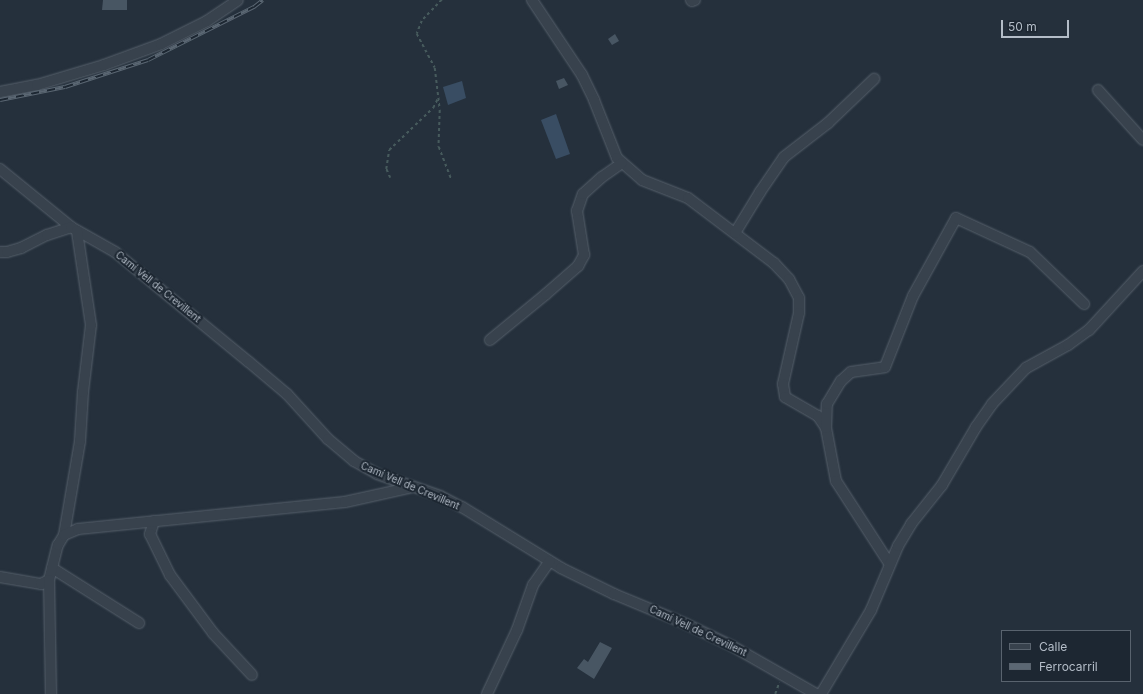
<!DOCTYPE html>
<meta charset="utf-8">
<style>
body{margin:0}
#map{position:relative;width:1143px;height:694px;overflow:hidden;background:#25303c;font-family:Inter,sans-serif}
div>[style]{position:absolute}
[style*='--x']{left:calc(var(--x)*1px);top:calc(var(--y)*1px);width:calc(var(--w)*1px);rotate:calc(var(--a)*1deg)}
.water>*{inset:0;background:#394d63}
.building>*{inset:0;background:#485663}
.path>*{height:1.5px;margin-top:-0.75px;transform-origin:0;background:repeating-linear-gradient(90deg,#475b5d 0 3px,transparent 0 6px)}
.roads{filter:drop-shadow(0 0 1px #56606b) drop-shadow(0 0 1px #56606b)}
.minor>*{height:10px;margin:-5px;padding:0 5px;transform-origin:5px;border-radius:5px;background:#38424d}
.rail>*{height:4px;margin-top:-2px;transform-origin:0;background:repeating-linear-gradient(90deg,#1d2732 0 8px,#5b6773 0 16px);box-sizing:border-box;border-block:1px solid #5b6773}
span{translate:-50% -50%;white-space:nowrap;text-align:center;line-height:1.15;-webkit-text-stroke:4px #1d2732;paint-order:stroke}
.street-label{font-size:10px;color:#b4bdc8}
.legend{position:absolute;left:1001px;top:630px;width:130px;height:52px;box-sizing:border-box;background:#1d2732;border:1px solid #59636e;margin:0;padding:5px 7px;list-style:none;font-size:12px;color:#b4bdc8}
.legend li{display:flex;align-items:center;gap:8px;height:20px}
.legend b{width:20px;border:1px solid #59636e}
.scale{position:absolute;left:1001px;top:20px;width:68px;height:18px;box-sizing:border-box;border:2px solid #b4bdc8;border-top:0;padding-left:5px;font-size:12px;line-height:14px;white-space:nowrap;color:#b4bdc8;-webkit-text-stroke:3px #1d2732;paint-order:stroke}
</style>
<div id="map">
<div class="water">
<i style="clip-path:polygon(462px 81px,466px 98px,448px 105px,443px 87px)"></i>
<i style="clip-path:polygon(556px 114px,570px 154px,556px 159px,541px 120px)"></i>
</div>
<div class="building">
<i style="clip-path:polygon(103px 0,127px 0,127px 10px,102px 10px)"></i>
<i style="clip-path:polygon(615px 34px,619px 41px,612px 45px,608px 39px)"></i>
<i style="clip-path:polygon(564px 78px,568px 85px,559px 89px,556px 81px)"></i>
<i style="clip-path:polygon(600px 642px,612px 648px,594px 679px,577px 668px,584px 659px,588px 662px)"></i>
</div>
<div class="path">
<i style="--x:442;--y:0;--w:29;--a:134"></i>
<i style="--x:422;--y:21;--w:14;--a:111"></i>
<i style="--x:417;--y:34;--w:38;--a:62"></i>
<i style="--x:435;--y:68;--w:42;--a:83.2"></i>
<i style="--x:440;--y:110;--w:37;--a:92"></i>
<i style="--x:439;--y:147;--w:34;--a:69"></i>
<i style="--x:390;--y:178;--w:10;--a:-114"></i>
<i style="--x:386;--y:169;--w:19;--a:-81"></i>
<i style="--x:389;--y:150;--w:61;--a:-43.7"></i>
<i style="--x:433;--y:108;--w:11;--a:-63"></i>
<i style="--x:775;--y:694;--w:12;--a:-70"></i>
</div>
<div class="roads">
<div class="minor">
<i style="--x:532;--y:0;--w:90;--a:56.3"></i>
<i style="--x:582;--y:75;--w:28;--a:64"></i>
<i style="--x:594;--y:100;--w:62;--a:68.4"></i>
<i style="--x:617;--y:158;--w:33;--a:41"></i>
<i style="--x:642;--y:180;--w:49;--a:21.4"></i>
<i style="--x:688;--y:198;--w:108;--a:37.1"></i>
<i style="--x:774;--y:263;--w:22;--a:47"></i>
<i style="--x:789;--y:279;--w:21;--a:62"></i>
<i style="--x:799;--y:298;--w:15;--a:90"></i>
<i style="--x:799;--y:313;--w:73;--a:102.7"></i>
<i style="--x:783;--y:384;--w:13;--a:81"></i>
<i style="--x:785;--y:397;--w:38;--a:30"></i>
<i style="--x:818;--y:416;--w:14;--a:56"></i>
<i style="--x:826;--y:428;--w:54;--a:79.3"></i>
<i style="--x:836;--y:481;--w:98;--a:57.1"></i>
<i style="--x:691;--y:0;--w:1;--a:45"></i>
<i style="--x:692;--y:1;--w:3;--a:-18"></i>
<i style="--x:1098;--y:90;--w:67;--a:48"></i>
<i style="--x:0;--y:92;--w:38;--a:-11"></i>
<i style="--x:37;--y:85;--w:70;--a:-16.6"></i>
<i style="--x:104;--y:65;--w:61;--a:-20.2"></i>
<i style="--x:161;--y:44;--w:51;--a:-26.6"></i>
<i style="--x:207;--y:21;--w:37;--a:-34"></i>
<i style="--x:0;--y:169;--w:92;--a:39.2"></i>
<i style="--x:735;--y:233;--w:48;--a:-58.6"></i>
<i style="--x:760;--y:192;--w:42;--a:-55.6"></i>
<i style="--x:784;--y:157;--w:56;--a:-37.7"></i>
<i style="--x:828;--y:123;--w:64;--a:-43.7"></i>
<i style="--x:0;--y:252;--w:7;--a:0"></i>
<i style="--x:7;--y:252;--w:15;--a:-16"></i>
<i style="--x:21;--y:248;--w:29;--a:-27"></i>
<i style="--x:47;--y:235;--w:25;--a:-18"></i>
<i style="--x:71;--y:227;--w:51;--a:29.6"></i>
<i style="--x:115;--y:252;--w:173;--a:39.4"></i>
<i style="--x:249;--y:362;--w:50;--a:40.1"></i>
<i style="--x:287;--y:394;--w:61;--a:47.7"></i>
<i style="--x:328;--y:439;--w:34;--a:40"></i>
<i style="--x:354;--y:461;--w:26;--a:29"></i>
<i style="--x:377;--y:474;--w:67;--a:19.2"></i>
<i style="--x:440;--y:496;--w:25;--a:27"></i>
<i style="--x:462;--y:507;--w:116;--a:31.6"></i>
<i style="--x:561;--y:568;--w:59;--a:26.1"></i>
<i style="--x:614;--y:594;--w:78;--a:22.6"></i>
<i style="--x:686;--y:624;--w:51;--a:25.6"></i>
<i style="--x:732;--y:646;--w:97;--a:29.7"></i>
<i style="--x:490;--y:340;--w:72;--a:-39.4"></i>
<i style="--x:546;--y:294;--w:43;--a:-41.2"></i>
<i style="--x:578;--y:266;--w:13;--a:-61"></i>
<i style="--x:584;--y:255;--w:45;--a:-99"></i>
<i style="--x:577;--y:211;--w:18;--a:-71"></i>
<i style="--x:583;--y:194;--w:25;--a:-42"></i>
<i style="--x:602;--y:177;--w:24;--a:-35"></i>
<i style="--x:826;--y:428;--w:24;--a:-88"></i>
<i style="--x:827;--y:404;--w:27;--a:-59"></i>
<i style="--x:841;--y:381;--w:13;--a:-42"></i>
<i style="--x:851;--y:372;--w:34;--a:-8"></i>
<i style="--x:885;--y:367;--w:76;--a:-68.5"></i>
<i style="--x:913;--y:296;--w:89;--a:-61.1"></i>
<i style="--x:956;--y:218;--w:81;--a:24.7"></i>
<i style="--x:1030;--y:252;--w:75;--a:43.9"></i>
<i style="--x:154;--y:521;--w:14;--a:107"></i>
<i style="--x:150;--y:534;--w:46;--a:64"></i>
<i style="--x:170;--y:575;--w:72;--a:53.4"></i>
<i style="--x:213;--y:633;--w:57;--a:47.1"></i>
<i style="--x:64;--y:535;--w:95;--a:-80.3"></i>
<i style="--x:80;--y:441;--w:49;--a:-86.5"></i>
<i style="--x:83;--y:392;--w:67;--a:-83.2"></i>
<i style="--x:91;--y:325;--w:95;--a:-98.5"></i>
<i style="--x:52;--y:568;--w:103;--a:32.3"></i>
<i style="--x:0;--y:577;--w:42;--a:9.7"></i>
<i style="--x:41;--y:584;--w:9;--a:-27"></i>
<i style="--x:49;--y:580;--w:36;--a:-76"></i>
<i style="--x:58;--y:545;--w:12;--a:-59"></i>
<i style="--x:64;--y:535;--w:15;--a:-23"></i>
<i style="--x:78;--y:529;--w:268;--a:-5.8"></i>
<i style="--x:345;--y:502;--w:70;--a:-12.4"></i>
<i style="--x:49;--y:580;--w:114;--a:89"></i>
<i style="--x:487;--y:694;--w:71;--a:-64.9"></i>
<i style="--x:517;--y:630;--w:48;--a:-70.4"></i>
<i style="--x:533;--y:585;--w:29;--a:-55"></i>
<i style="--x:821;--y:694;--w:98;--a:-59.2"></i>
<i style="--x:871;--y:610;--w:69;--a:-67.1"></i>
<i style="--x:898;--y:546;--w:26;--a:-59"></i>
<i style="--x:911;--y:524;--w:50;--a:-51.5"></i>
<i style="--x:942;--y:485;--w:67;--a:-59.6"></i>
<i style="--x:976;--y:427;--w:28;--a:-55"></i>
<i style="--x:992;--y:404;--w:50;--a:-46.6"></i>
<i style="--x:1026;--y:368;--w:48;--a:-28.7"></i>
<i style="--x:1068;--y:345;--w:26;--a:-36"></i>
<i style="--x:1089;--y:330;--w:80;--a:-47.5"></i>
</div>
</div>
<div class="rail">
<i style="--x:0;--y:100;--w:66;--a:-11.3"></i>
<i style="--x:65;--y:87;--w:87;--a:-18"></i>
<i style="--x:148;--y:60;--w:119;--a:-26.6"></i>
<i style="--x:254;--y:7;--w:11;--a:-38"></i>
</div>
<div class="street-label">
<span style="left:158px;top:287px;rotate:39deg">Camí Vell de Crevillent</span>
<span style="left:410px;top:486px;rotate:23deg">Camí Vell de Crevillent</span>
<span style="left:698px;top:631px;rotate:25deg">Camí Vell de Crevillent</span>
</div>
<ul class="legend">
<li><b style="height:5px;background:#38424d"></b>Calle</li>
<li><b style="height:5px;background:#5b6773"></b>Ferrocarril</li>
</ul>
<div class="scale">50 m</div>
</div>
